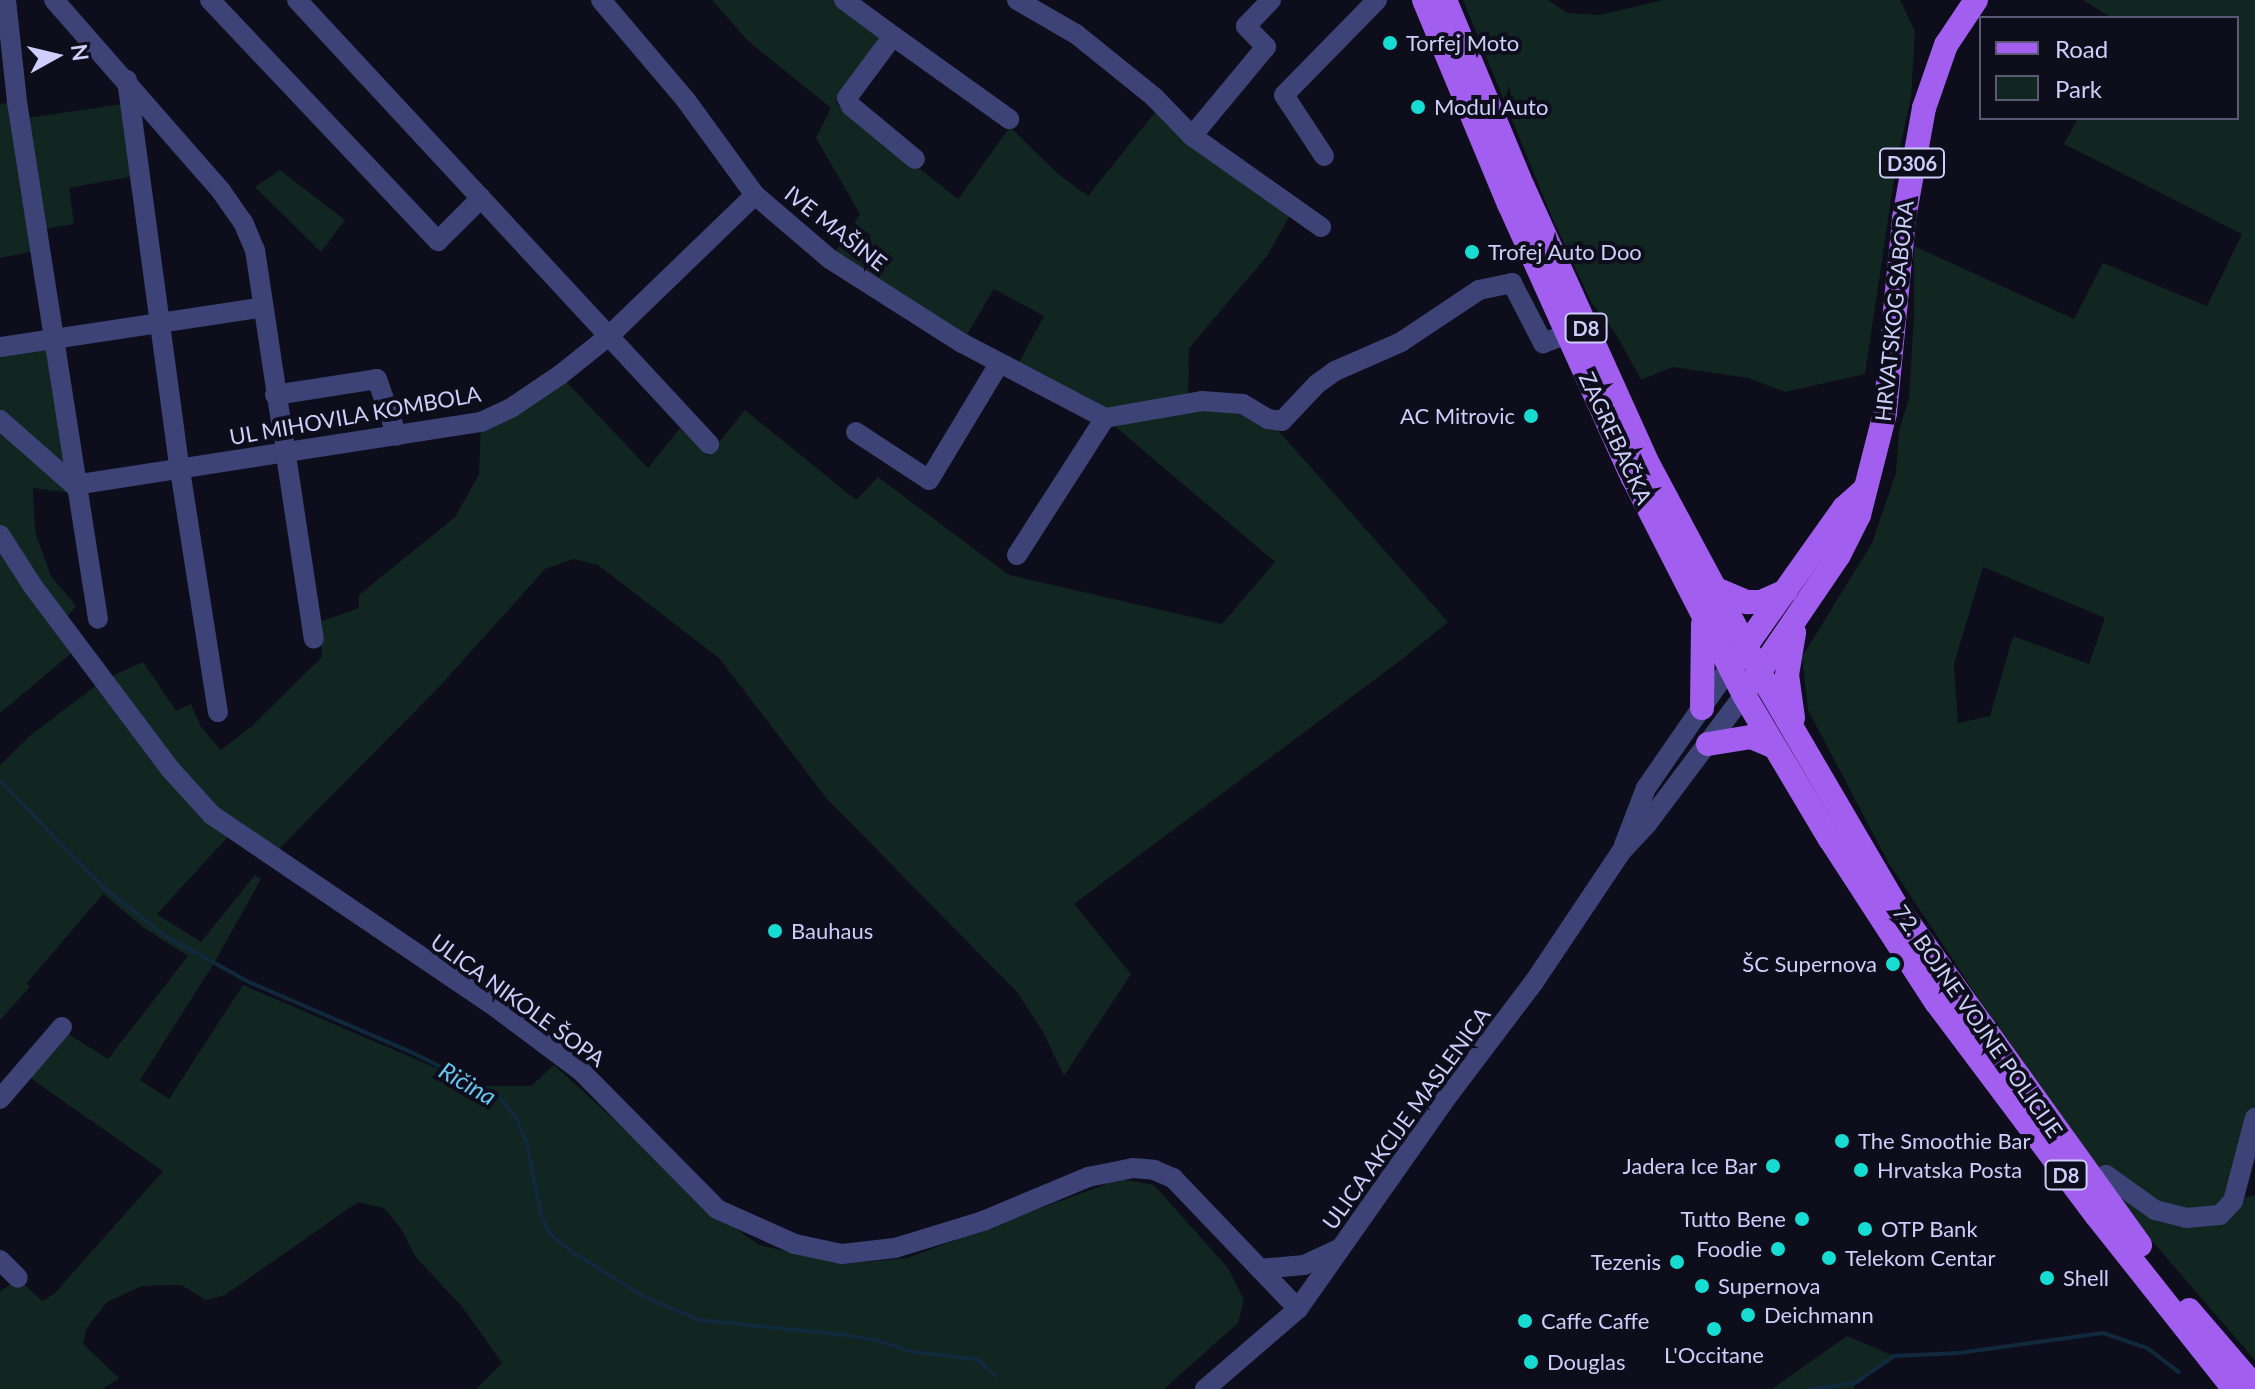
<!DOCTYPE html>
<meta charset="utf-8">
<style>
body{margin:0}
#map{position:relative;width:2255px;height:1389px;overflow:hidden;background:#0d0d1b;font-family:Lato,sans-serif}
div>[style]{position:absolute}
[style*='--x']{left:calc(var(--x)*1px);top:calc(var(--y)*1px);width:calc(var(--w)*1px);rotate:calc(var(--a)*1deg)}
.green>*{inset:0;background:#112521}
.stream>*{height:4px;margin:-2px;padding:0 2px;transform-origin:2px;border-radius:2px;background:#11293c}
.minor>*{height:20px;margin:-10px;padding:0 10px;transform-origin:10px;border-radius:10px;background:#3d4376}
.major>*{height:24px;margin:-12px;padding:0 12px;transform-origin:12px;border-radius:12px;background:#a25fef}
.dots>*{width:22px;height:22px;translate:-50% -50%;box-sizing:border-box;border:4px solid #0d0d1b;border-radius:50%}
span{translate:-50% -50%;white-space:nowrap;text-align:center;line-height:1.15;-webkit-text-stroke:8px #0d0d1b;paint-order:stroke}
.shield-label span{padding:2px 6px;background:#0d0d1b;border:2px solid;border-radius:6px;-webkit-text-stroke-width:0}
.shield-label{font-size:20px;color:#cdcefa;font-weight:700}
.poi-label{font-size:22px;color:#cdcefa}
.left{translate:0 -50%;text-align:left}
.right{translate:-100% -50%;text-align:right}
.street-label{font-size:22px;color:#cdcefa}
.water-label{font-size:24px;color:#65c5ef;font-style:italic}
.legend{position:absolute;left:1979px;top:16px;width:260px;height:104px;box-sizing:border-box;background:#0d0d1b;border:2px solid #5a5a74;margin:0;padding:10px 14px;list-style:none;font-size:24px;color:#cdcefa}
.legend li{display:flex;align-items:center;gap:16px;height:40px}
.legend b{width:40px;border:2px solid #5a5a74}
.north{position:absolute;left:16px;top:16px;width:80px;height:80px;-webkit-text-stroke:6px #0d0d1b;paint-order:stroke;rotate:82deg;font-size:22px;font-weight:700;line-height:32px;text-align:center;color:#cdcefa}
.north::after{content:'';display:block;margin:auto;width:28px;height:36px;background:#cdcefa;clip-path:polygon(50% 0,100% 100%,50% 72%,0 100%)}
</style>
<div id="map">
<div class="green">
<i style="clip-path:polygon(712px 0,844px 0,893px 36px,836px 103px,958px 199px,1010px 127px,1058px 174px,1088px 196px,1160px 106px,1294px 208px,1267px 256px,1189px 348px,1188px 402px,1268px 419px,1448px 622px,1401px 660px,1074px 904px,1131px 974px,1064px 1076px,1043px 1032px,1017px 992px,828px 800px,719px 658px,598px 565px,574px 559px,545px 569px,438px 688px,273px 855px,234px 830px,157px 914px,201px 942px,255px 875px,261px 879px,213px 965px,140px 1080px,169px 1099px,243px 985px,478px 1086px,531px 1086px,554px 1065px,727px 1222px,759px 1245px,844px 1264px,907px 1258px,1120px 1179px,1154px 1185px,1228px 1268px,1244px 1300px,1238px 1323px,1164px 1389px,476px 1389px,502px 1363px,463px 1308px,415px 1256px,401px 1229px,384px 1208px,358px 1202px,225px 1295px,206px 1300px,181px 1285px,142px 1286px,107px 1302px,86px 1329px,83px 1344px,119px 1378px,103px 1389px,0 1389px,0 1292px,18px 1278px,42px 1301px,54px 1294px,163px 1171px,26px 1075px,67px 1033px,108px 1059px,188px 956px,144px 928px,103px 894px,27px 983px,30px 987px,0 1020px,0 765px,32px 734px,105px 679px,143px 662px,176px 711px,191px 704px,201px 727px,221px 750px,253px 725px,322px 657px,319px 622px,359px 608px,359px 595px,455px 517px,479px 474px,481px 422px,560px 375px,648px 468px,680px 428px,708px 456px,745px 410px,856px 500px,878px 477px,1009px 575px,1222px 624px,1275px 562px,1105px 418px,1014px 372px,1044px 316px,994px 289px,962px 343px,830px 259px,860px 214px,816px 138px,831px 108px,748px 41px)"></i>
<i style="clip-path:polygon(1463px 0,1548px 0,1567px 13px,1600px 15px,1663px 0,1900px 0,1915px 31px,1911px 98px,1896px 166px,1865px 374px,1785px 392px,1748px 378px,1673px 367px,1641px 380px,1616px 334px,1591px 302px,1551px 215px)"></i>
<i style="clip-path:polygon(evenodd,2083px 0,2255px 0,2255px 1118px,2234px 1201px,2255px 1195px,2255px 1360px,2127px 1212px,2026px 1070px,1888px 862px,1808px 710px,1802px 657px,1872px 543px,1896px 473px,1899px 431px,1909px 398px,1914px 316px,1914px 246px,2074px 319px,2103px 263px,2207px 306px,2242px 234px,2064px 144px,2078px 118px,2237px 118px,2237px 18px,2112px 18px,2083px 0,1983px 567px,2105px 618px,2089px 664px,2013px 636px,1990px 716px,1958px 723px,1954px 664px,1983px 567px)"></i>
<i style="clip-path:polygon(17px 102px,20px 119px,130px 103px,140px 175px,69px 188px,74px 224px,38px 230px,40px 250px,0 258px,0 104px)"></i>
<i style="clip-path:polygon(280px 170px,345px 220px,321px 252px,255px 187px)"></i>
<i style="clip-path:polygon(55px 338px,71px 493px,33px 488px,34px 516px,36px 535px,51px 576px,76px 606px,62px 623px,80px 646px,0 713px,0 347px)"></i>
<i style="clip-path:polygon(1847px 1336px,1894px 1356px,1855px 1383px,1854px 1389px,1772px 1389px)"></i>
</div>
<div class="stream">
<i style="--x:0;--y:781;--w:148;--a:45.8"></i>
<i style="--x:103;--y:887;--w:81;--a:38"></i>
<i style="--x:167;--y:937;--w:94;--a:28.8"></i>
<i style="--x:249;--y:982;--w:176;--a:23.4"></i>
<i style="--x:411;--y:1052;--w:96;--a:26.6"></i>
<i style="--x:497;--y:1095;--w:30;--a:50"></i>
<i style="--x:516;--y:1118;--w:27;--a:66"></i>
<i style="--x:527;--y:1143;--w:73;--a:79"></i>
<i style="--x:541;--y:1215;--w:21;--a:65"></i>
<i style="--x:550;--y:1234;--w:32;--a:39"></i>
<i style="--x:575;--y:1254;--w:80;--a:31.7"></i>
<i style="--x:643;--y:1296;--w:61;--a:23.2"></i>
<i style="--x:699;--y:1320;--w:139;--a:5.8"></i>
<i style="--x:837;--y:1334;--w:39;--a:9"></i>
<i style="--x:876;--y:1340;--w:39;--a:18"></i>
<i style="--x:913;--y:1352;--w:64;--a:6.2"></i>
<i style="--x:977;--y:1359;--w:25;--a:43"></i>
<i style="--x:1811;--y:1389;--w:44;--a:-7.8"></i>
<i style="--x:1855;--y:1383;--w:47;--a:-34.7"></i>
<i style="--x:1894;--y:1356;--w:65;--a:-2.6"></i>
<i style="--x:1959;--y:1353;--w:145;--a:-7.9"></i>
<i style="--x:2103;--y:1333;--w:46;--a:18.8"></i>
<i style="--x:2147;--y:1348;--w:40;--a:37"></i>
</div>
<div class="minor">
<i style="--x:6;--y:0;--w:103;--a:83.8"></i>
<i style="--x:17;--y:102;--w:523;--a:81.1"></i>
<i style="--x:54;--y:0;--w:254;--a:48.8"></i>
<i style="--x:221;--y:191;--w:38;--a:55"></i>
<i style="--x:243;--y:222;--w:30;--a:67"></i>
<i style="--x:255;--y:250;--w:393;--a:81.4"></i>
<i style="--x:210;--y:0;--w:332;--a:46.6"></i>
<i style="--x:438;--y:241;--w:61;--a:-45"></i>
<i style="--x:297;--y:0;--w:606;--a:47.14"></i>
<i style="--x:601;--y:0;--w:130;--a:49.7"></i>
<i style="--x:685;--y:99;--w:119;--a:53.9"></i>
<i style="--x:755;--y:195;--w:99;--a:40.5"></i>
<i style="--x:830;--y:259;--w:156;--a:32.5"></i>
<i style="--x:962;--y:343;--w:161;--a:27.7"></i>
<i style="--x:844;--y:0;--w:61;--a:36.3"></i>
<i style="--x:893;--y:36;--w:77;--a:126.6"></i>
<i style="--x:847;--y:98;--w:9;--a:63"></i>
<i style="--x:851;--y:106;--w:83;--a:39.6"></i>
<i style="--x:1017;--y:0;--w:68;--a:30"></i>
<i style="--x:1076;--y:34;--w:100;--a:38.9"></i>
<i style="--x:1154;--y:97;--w:54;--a:45.7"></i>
<i style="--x:1192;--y:136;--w:158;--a:35.2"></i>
<i style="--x:893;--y:36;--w:143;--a:35.6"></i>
<i style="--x:127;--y:80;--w:394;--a:82.3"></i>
<i style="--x:180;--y:470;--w:245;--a:81.1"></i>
<i style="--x:1192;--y:136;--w:116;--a:-50.3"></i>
<i style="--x:1266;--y:47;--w:29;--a:-134"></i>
<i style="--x:1246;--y:26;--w:36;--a:-46"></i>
<i style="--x:1324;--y:156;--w:73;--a:-123.3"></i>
<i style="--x:1284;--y:95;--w:133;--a:-45.6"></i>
<i style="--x:0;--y:347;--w:266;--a:-8.6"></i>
<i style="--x:275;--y:395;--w:103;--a:-8.9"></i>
<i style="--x:377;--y:379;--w:60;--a:70.7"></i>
<i style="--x:1105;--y:418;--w:98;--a:-9.9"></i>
<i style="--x:1202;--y:401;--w:41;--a:4.2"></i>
<i style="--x:1243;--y:404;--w:29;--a:31"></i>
<i style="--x:1268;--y:419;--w:14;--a:8"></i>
<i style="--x:1282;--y:421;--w:51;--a:-46.6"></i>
<i style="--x:1317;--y:384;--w:22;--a:-36"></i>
<i style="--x:1335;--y:371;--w:72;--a:-23.7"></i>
<i style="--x:1401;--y:342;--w:94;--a:-33.7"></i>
<i style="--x:1479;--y:290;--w:34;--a:-12"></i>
<i style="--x:1512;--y:283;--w:68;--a:62.7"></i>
<i style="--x:1543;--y:343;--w:27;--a:-20"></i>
<i style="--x:0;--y:420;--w:98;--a:41.3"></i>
<i style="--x:856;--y:432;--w:87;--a:33.3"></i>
<i style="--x:929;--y:480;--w:135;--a:-58.9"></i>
<i style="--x:74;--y:485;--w:412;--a:-8.8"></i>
<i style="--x:481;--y:422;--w:33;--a:-25"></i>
<i style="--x:511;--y:408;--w:59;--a:-34"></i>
<i style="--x:560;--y:375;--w:64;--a:-38.7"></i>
<i style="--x:610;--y:335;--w:202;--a:-44"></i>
<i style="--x:0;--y:535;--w:59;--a:57.4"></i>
<i style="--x:32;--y:585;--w:231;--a:53.1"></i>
<i style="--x:171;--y:770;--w:61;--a:47.7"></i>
<i style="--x:212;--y:815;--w:336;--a:34.1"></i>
<i style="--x:490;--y:1003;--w:114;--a:36.8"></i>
<i style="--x:581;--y:1071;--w:194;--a:45.4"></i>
<i style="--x:717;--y:1209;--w:85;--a:24.2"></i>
<i style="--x:795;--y:1244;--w:48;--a:12"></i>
<i style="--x:842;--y:1254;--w:53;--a:-6.5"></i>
<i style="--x:895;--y:1248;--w:92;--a:-17.1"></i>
<i style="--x:983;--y:1221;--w:114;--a:-22.7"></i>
<i style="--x:1088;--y:1177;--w:46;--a:-11.3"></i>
<i style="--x:1133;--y:1168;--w:21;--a:5"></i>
<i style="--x:1154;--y:1170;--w:21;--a:23"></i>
<i style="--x:1173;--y:1178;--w:181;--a:46.3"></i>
<i style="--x:1017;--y:555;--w:163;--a:-57.3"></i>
<i style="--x:1624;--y:845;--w:61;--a:-68.9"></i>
<i style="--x:1646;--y:788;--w:146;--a:-55.3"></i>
<i style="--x:0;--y:1099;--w:95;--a:-49.3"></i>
<i style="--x:2092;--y:1181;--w:15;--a:-23"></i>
<i style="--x:2106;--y:1175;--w:60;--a:35.5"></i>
<i style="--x:2155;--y:1210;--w:32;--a:14"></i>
<i style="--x:2186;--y:1218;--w:34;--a:-5"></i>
<i style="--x:2220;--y:1215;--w:19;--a:-47"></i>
<i style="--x:2233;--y:1201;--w:86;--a:-75.2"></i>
<i style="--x:0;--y:1260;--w:25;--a:45"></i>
<i style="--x:1260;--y:1269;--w:44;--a:-5.2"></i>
<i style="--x:1304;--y:1265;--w:38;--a:-25"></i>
<i style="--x:1205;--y:1389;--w:123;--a:-40.7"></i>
<i style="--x:1298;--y:1309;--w:264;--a:-54.9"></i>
<i style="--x:1450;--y:1093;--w:139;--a:-52.9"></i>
<i style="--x:1534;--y:982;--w:156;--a:-56.2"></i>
<i style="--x:1621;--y:852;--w:38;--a:-47"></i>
<i style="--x:1647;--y:824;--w:161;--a:-53.1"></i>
</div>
<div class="major">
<i style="--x:1424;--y:0;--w:221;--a:67.4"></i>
<i style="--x:1509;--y:204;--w:301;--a:65.7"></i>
<i style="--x:1633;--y:478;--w:244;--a:62.9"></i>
<i style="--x:1744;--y:695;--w:168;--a:59.2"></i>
<i style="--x:1830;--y:839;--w:194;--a:57"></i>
<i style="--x:1936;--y:1002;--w:266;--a:53.1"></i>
<i style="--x:2096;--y:1215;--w:222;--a:51.6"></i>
<i style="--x:1445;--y:0;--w:203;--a:67.4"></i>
<i style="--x:1523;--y:187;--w:299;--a:65.7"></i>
<i style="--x:1646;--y:460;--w:242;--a:61.8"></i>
<i style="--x:1760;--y:673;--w:268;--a:59.7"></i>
<i style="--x:1895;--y:904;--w:420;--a:54.3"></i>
<i style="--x:1716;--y:589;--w:34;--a:23"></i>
<i style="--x:1747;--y:602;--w:14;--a:0"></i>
<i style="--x:1761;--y:602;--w:27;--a:-24"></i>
<i style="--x:1738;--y:657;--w:183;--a:-54.6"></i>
<i style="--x:1844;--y:508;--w:27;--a:-42"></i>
<i style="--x:1752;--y:683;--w:155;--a:-55.8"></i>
<i style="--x:1839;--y:555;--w:45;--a:-63.4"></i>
<i style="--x:1859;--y:515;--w:105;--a:-75.7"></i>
<i style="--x:1885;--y:413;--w:196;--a:-84.4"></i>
<i style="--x:1904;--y:218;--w:112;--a:-79.7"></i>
<i style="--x:1924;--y:108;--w:67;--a:-70.8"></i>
<i style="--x:1946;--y:45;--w:54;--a:-56.3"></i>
<i style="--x:1702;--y:708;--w:84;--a:-89.3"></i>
<i style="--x:1793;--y:718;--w:43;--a:-97.9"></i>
<i style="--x:1787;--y:675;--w:43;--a:-80.5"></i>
<i style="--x:1708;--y:744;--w:44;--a:-9.2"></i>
<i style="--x:1751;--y:737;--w:25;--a:23"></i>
<i style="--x:2189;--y:1310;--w:101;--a:49.4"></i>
</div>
<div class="dots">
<i style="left:1390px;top:43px;background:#16dcd1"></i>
<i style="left:1418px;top:107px;background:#16dcd1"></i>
<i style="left:1472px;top:252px;background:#16dcd1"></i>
<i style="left:1531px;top:416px;background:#16dcd1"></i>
<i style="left:775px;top:931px;background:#16dcd1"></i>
<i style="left:1893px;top:964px;background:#16dcd1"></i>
<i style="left:1842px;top:1141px;background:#16dcd1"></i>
<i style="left:1773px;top:1166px;background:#16dcd1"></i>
<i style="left:1861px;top:1170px;background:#16dcd1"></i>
<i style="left:1802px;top:1219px;background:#16dcd1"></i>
<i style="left:1865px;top:1229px;background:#16dcd1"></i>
<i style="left:1778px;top:1249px;background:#16dcd1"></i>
<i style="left:1829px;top:1258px;background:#16dcd1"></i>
<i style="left:1677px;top:1262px;background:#16dcd1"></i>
<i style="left:2047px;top:1278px;background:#16dcd1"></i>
<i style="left:1702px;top:1286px;background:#16dcd1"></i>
<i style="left:1748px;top:1315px;background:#16dcd1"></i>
<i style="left:1525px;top:1321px;background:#16dcd1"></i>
<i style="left:1714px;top:1329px;background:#16dcd1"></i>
<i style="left:1531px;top:1362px;background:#16dcd1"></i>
</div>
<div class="shield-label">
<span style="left:1912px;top:163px">D306</span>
<span style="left:1586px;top:328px">D8</span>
<span style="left:2066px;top:1175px">D8</span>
</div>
<div class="poi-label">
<span class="left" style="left:1406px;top:43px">Torfej Moto</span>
<span class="left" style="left:1434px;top:107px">Modul Auto</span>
<span class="left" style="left:1488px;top:252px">Trofej Auto Doo</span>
<span class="right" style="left:1515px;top:416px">AC Mitrovic</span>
<span class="left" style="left:791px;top:931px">Bauhaus</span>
<span class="right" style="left:1877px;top:964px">ŠC Supernova</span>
<span class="left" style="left:1858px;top:1141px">The Smoothie Bar</span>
<span class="right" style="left:1757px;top:1166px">Jadera Ice Bar</span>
<span class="left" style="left:1877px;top:1170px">Hrvatska Posta</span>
<span class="right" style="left:1786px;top:1219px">Tutto Bene</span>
<span class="left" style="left:1881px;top:1229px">OTP Bank</span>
<span class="right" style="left:1762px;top:1249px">Foodie</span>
<span class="left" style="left:1845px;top:1258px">Telekom Centar</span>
<span class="right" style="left:1661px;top:1262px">Tezenis</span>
<span class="left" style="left:2063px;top:1278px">Shell</span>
<span class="left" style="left:1718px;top:1286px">Supernova</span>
<span class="left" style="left:1764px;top:1315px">Deichmann</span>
<span class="left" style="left:1541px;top:1321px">Caffe Caffe</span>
<span style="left:1714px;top:1355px">L'Occitane</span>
<span class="left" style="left:1547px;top:1362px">Douglas</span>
</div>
<div class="street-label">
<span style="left:836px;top:228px;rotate:38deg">IVE MAŠINE</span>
<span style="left:1894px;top:311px;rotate:-84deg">HRVATSKOG SABORA</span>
<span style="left:355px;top:415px;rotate:-10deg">UL MIHOVILA KOMBOLA</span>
<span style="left:1616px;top:438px;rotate:65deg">ZAGREBAČKA</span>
<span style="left:518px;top:1000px;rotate:36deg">ULICA NIKOLE ŠOPA</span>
<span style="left:1978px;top:1021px;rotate:55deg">72. BOJNE VOJNE POLICIJE</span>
<span style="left:1406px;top:1118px;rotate:-54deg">ULICA AKCIJE MASLENICA</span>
</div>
<div class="water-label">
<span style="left:468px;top:1083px;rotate:30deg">Ričina</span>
</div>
<ul class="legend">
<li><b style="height:10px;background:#a25fef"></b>Road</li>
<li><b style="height:22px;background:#112521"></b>Park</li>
</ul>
<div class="north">N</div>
</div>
